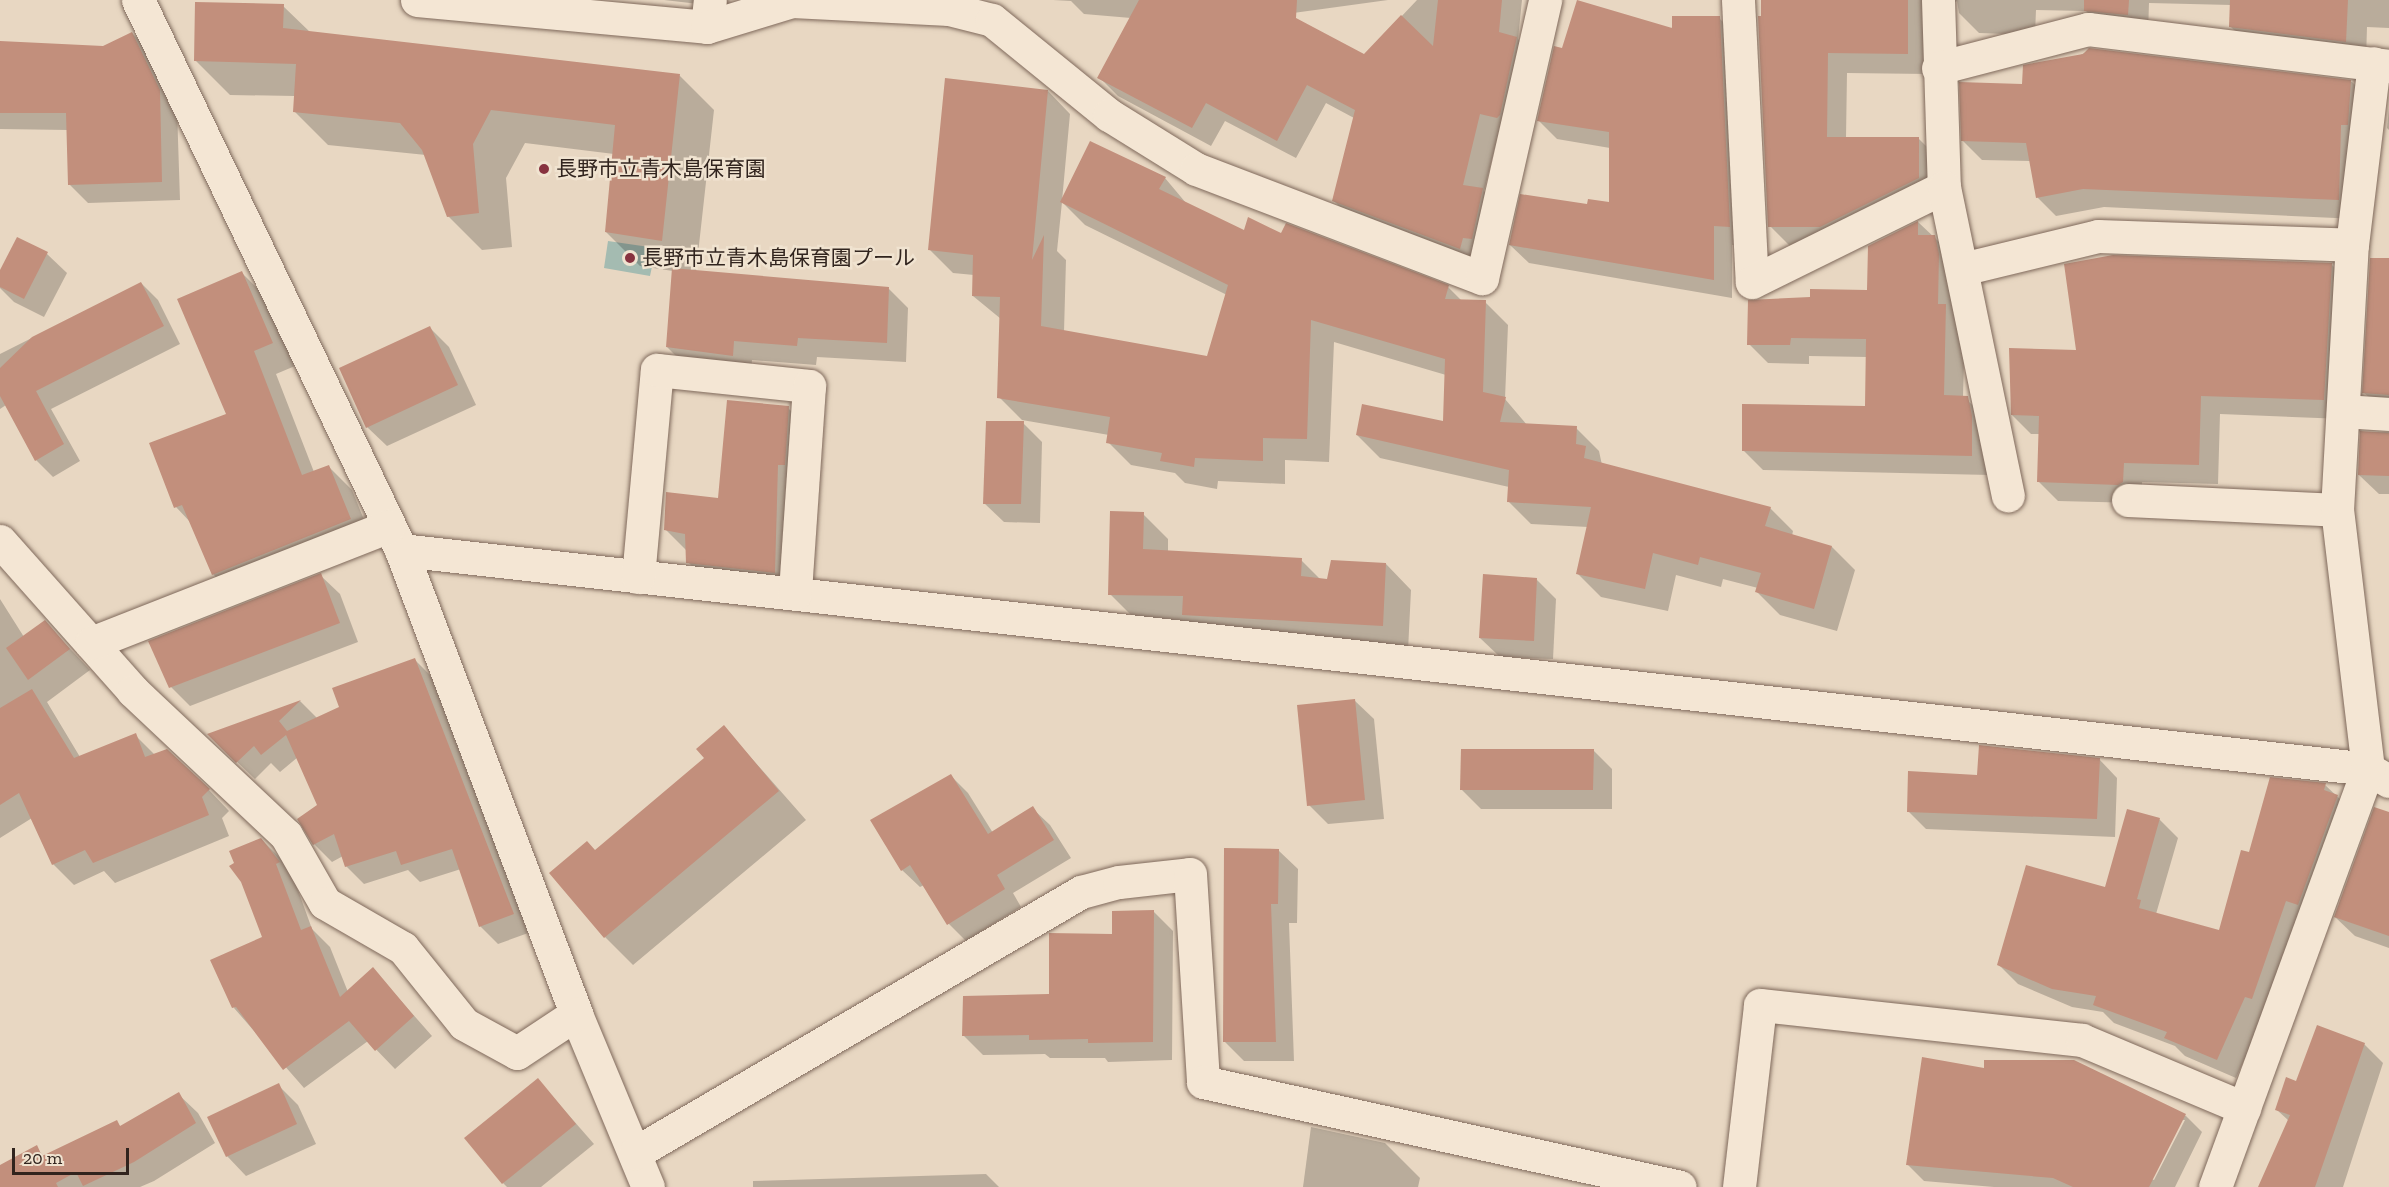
<!DOCTYPE html>
<meta charset="utf-8">
<style>
body{margin:0}
#map{position:relative;width:2389px;height:1187px;overflow:hidden;background:#e8d7c2;font-family:"Zilla Slab","Noto Sans JP",serif}
div>[style]{position:absolute}
[style*='--x']{left:calc(var(--x)*1px);top:calc(var(--y)*1px);width:calc(var(--w)*1px);rotate:calc(var(--a)*1deg)}
.water>*{inset:0;background:#a4bbb1}
.shadow>*{inset:0;background:#0003}
.building>*{inset:0;background:#c28f7c}
.roads{filter:drop-shadow(0 0 2px #7f695b) drop-shadow(0 0 2px #7f695b)}
.street>*{height:33px;margin:-16.5px;padding:0 16.5px;transform-origin:16.5px;border-radius:16.5px;background:#f4e6d4}
.dots>*{width:16px;height:16px;translate:-50% -50%;box-sizing:border-box;border:3px solid #f0e3d0;border-radius:50%}
span{translate:-50% -50%;white-space:nowrap;text-align:center;line-height:1.15;-webkit-text-stroke:5px #f0e3d0;paint-order:stroke}
.poi-label{font-size:21px;color:#31241e}
.left{translate:0 -50%;text-align:left}
.scale{position:absolute;left:12px;top:1148px;width:117px;height:27px;box-sizing:border-box;border:3px solid #31241e;border-top:0;padding-left:8px;font-size:18px;line-height:21px;white-space:nowrap;color:#31241e;-webkit-text-stroke:4px #f0e3d0;paint-order:stroke}
</style>
<div id="map">
<div class="water">
<i style="clip-path:polygon(608px 241px,656px 248px,650px 276px,604px 268px)"></i>
</div>
<div class="shadow">
<i style="clip-path:polygon(664px 0,717px 0,716px 6px)"></i>
<i style="clip-path:polygon(1053px 0,1388px 0,1286px 14px,1364px 56px,1417px 0,1522px 0,1518px 39px,1535px 57px,1499px 132px,1484px 191px,1501px 208px,1478px 267px,1352px 219px,1333px 200px,1354px 118px,1326px 103px,1296px 158px,1225px 121px,1211px 146px,1118px 96px,1099px 77px,1131px 18px,1084px 14px,1071px 1px)"></i>
<i style="clip-path:polygon(1783px 0,2389px 0,2389px 28px,2367px 27px,2366px 61px,2251px 47px,2231px 27px,2231px 5px,2149px 3px,2148px 34px,2106px 30px,2086px 11px,2036px 10px,2035px 35px,1979px 33px,1959px 13px,1957px 1px,1941px 11px,1927px 74px,1847px 73px,1846px 138px,1919px 139px,1939px 159px,1938px 199px,1790px 246px,1770px 226px)"></i>
<i style="clip-path:polygon(283px 6px,311px 33px,680px 76px,714px 110px,696px 272px,889px 289px,908px 308px,906px 362px,817px 357px,816px 365px,752px 360px,751px 374px,686px 366px,667px 347px,673px 271px,640px 266px,606px 232px,614px 154px,525px 143px,506px 178px,512px 247px,482px 250px,448px 216px,426px 155px,328px 145px,294px 111px,295px 96px,230px 95px,196px 61px)"></i>
<i style="clip-path:polygon(1719px 18px,1738px 37px,1748px 245px,1732px 245px,1732px 298px,1529px 263px,1510px 245px,1588px 206px,1610px 204px,1610px 148px,1557px 139px,1538px 120px,1564px 50px)"></i>
<i style="clip-path:polygon(132px 33px,150px 51px,177px 109px,180px 200px,88px 203px,70px 185px,68px 130px,0 129px,0 43px,103px 48px)"></i>
<i style="clip-path:polygon(2090px 50px,2352px 82px,2372px 101px,2357px 219px,2104px 207px,2056px 216px,2037px 197px,2030px 161px,1982px 160px,1963px 141px,2023px 85px)"></i>
<i style="clip-path:polygon(evenodd,1048px 91px,1070px 114px,1062px 201px,1165px 178px,1186px 203px,1245px 232px,1282px 235px,1448px 287px,1462px 301px,1485px 302px,1508px 325px,1505px 399px,1527px 425px,1576px 428px,1599px 451px,1602px 465px,1770px 508px,1793px 531px,1792px 536px,1832px 547px,1855px 570px,1837px 631px,1780px 615px,1757px 592px,1758px 588px,1723px 579px,1721px 587px,1676px 575px,1668px 611px,1601px 597px,1578px 574px,1588px 527px,1531px 524px,1508px 501px,1509px 487px,1380px 458px,1357px 435px,1444px 423px,1446px 375px,1334px 342px,1329px 462px,1285px 460px,1285px 484px,1218px 481px,1217px 489px,1185px 483px,1175px 473px,1131px 465px,1108px 442px,1109px 435px,1022px 420px,999px 397px,1001px 319px,973px 296px,974px 275px,953px 273px,930px 250px,1048px 91px,1062px 202px,1085px 225px,1227px 295px,1208px 358px,1064px 332px,1066px 260px,1057px 251px,1062px 202px)"></i>
<i style="clip-path:polygon(2389px 108px,2389px 130px,2387px 128px)"></i>
<i style="clip-path:polygon(1918px 222px,1954px 256px,1965px 325px,1963px 397px,1987px 417px,1990px 475px,1763px 470px,1743px 450px,1867px 408px,1867px 357px,1809px 356px,1809px 364px,1768px 363px,1749px 344px,1812px 298px,1868px 291px,1869px 247px)"></i>
<i style="clip-path:polygon(18px 239px,47px 254px,67px 273px,44px 317px,14px 302px,0 288px,0 273px)"></i>
<i style="clip-path:polygon(2389px 260px,2389px 413px,2364px 393px)"></i>
<i style="clip-path:polygon(2332px 265px,2351px 284px,2343px 419px,2220px 414px,2218px 484px,2142px 482px,2142px 502px,2138px 503px,2058px 501px,2039px 482px,2040px 434px,2031px 434px,2012px 415px,2077px 351px)"></i>
<i style="clip-path:polygon(242px 273px,265px 296px,295px 366px,276px 374px,314px 472px,328px 466px,352px 490px,373px 542px,236px 598px,213px 574px,192px 524px,176px 507px,151px 444px,228px 415px)"></i>
<i style="clip-path:polygon(141px 283px,158px 300px,180px 344px,51px 409px,80px 461px,53px 477px,36px 460px,6px 405px,0 409px,0 354px)"></i>
<i style="clip-path:polygon(430px 328px,449px 347px,476px 405px,387px 446px,367px 427px)"></i>
<i style="clip-path:polygon(788px 408px,813px 433px,799px 597px,713px 588px,688px 562px,688px 552px,666px 530px,719px 500px)"></i>
<i style="clip-path:polygon(1023px 423px,1042px 442px,1040px 523px,1004px 522px,984px 503px)"></i>
<i style="clip-path:polygon(2362px 432px,2389px 432px,2389px 494px,2379px 494px,2359px 475px)"></i>
<i style="clip-path:polygon(1143px 514px,1168px 539px,1168px 552px,1301px 560px,1321px 580px,1328px 580px,1386px 564px,1411px 590px,1408px 651px,1209px 640px,1189px 621px,1135px 619px,1110px 594px)"></i>
<i style="clip-path:polygon(320px 575px,340px 594px,358px 642px,190px 706px,171px 687px)"></i>
<i style="clip-path:polygon(1536px 579px,1556px 599px,1553px 659px,1500px 657px,1480px 638px)"></i>
<i style="clip-path:polygon(0 599px,24px 637px,45px 622px,90px 670px,47px 702px,80px 757px,135px 735px,155px 755px,209px 790px,229px 811px,222px 818px,229px 836px,115px 883px,104px 871px,74px 885px,53px 864px,32px 818px,0 838px)"></i>
<i style="clip-path:polygon(414px 659px,432px 677px,531px 932px,498px 944px,480px 926px,461px 869px,420px 882px,408px 870px,364px 884px,346px 866px,343px 856px,332px 862px,314px 844px,319px 806px,298px 757px,280px 772px,271px 763px,255px 779px,209px 735px,300px 701px,317px 718px,341px 708px)"></i>
<i style="clip-path:polygon(1354px 700px,1374px 719px,1384px 819px,1328px 824px,1309px 805px)"></i>
<i style="clip-path:polygon(724px 727px,806px 820px,633px 965px,605px 937px,595px 851px,706px 758px)"></i>
<i style="clip-path:polygon(1593px 750px,1612px 769px,1612px 809px,1481px 809px,1462px 790px)"></i>
<i style="clip-path:polygon(2099px 759px,2117px 778px,2115px 837px,1926px 829px,1908px 811px,1979px 776px)"></i>
<i style="clip-path:polygon(951px 776px,968px 793px,993px 833px,1032px 808px,1050px 825px,1071px 858px,1013px 893px,1021px 907px,966px 941px,949px 924px,924px 885px,920px 887px,902px 870px)"></i>
<i style="clip-path:polygon(2325px 785px,2357px 815px,2236px 1078px,2185px 1056px,2175px 1046px,2114px 1023px,2103px 1012px,2072px 1007px,2018px 984px,1999px 965px,2106px 889px,2159px 819px,2178px 838px,2156px 914px,2220px 932px,2250px 854px)"></i>
<i style="clip-path:polygon(2389px 814px,2389px 948px,2355px 936px,2335px 917px)"></i>
<i style="clip-path:polygon(261px 839px,290px 868px,312px 929px,330px 947px,348px 992px,373px 969px,432px 1036px,395px 1069px,368px 1041px,304px 1088px,234px 1008px,264px 938px)"></i>
<i style="clip-path:polygon(1278px 850px,1298px 869px,1297px 923px,1289px 923px,1294px 1061px,1244px 1061px,1225px 1042px)"></i>
<i style="clip-path:polygon(1154px 912px,1173px 931px,1172px 1060px,1108px 1062px,1105px 1058px,1050px 1058px,1045px 1054px,983px 1055px,964px 1036px,1050px 996px,1114px 935px)"></i>
<i style="clip-path:polygon(2364px 1044px,2383px 1063px,2343px 1187px,2260px 1187px,2289px 1121px,2277px 1110px,2297px 1082px)"></i>
<i style="clip-path:polygon(538px 1080px,594px 1144px,541px 1187px,507px 1187px,503px 1183px)"></i>
<i style="clip-path:polygon(278px 1085px,298px 1105px,316px 1144px,246px 1176px,227px 1156px)"></i>
<i style="clip-path:polygon(178px 1094px,198px 1113px,215px 1143px,154px 1181px,140px 1187px,0 1187px,0 1170px,38px 1150px,45px 1157px,116px 1122px,121px 1127px)"></i>
<i style="clip-path:polygon(evenodd,2149px 1097px,2186px 1116px,2202px 1132px,2175px 1187px,1994px 1187px,1924px 1181px,1907px 1164px,2149px 1097px,2182px 1120px,2185px 1120px,2154px 1180px,2151px 1179px,2182px 1120px)"></i>
<i style="clip-path:polygon(1311px 1127px,1385px 1143px,1420px 1178px,1418px 1187px,1303px 1187px)"></i>
<i style="clip-path:polygon(986px 1174px,999px 1187px,753px 1187px,753px 1181px)"></i>
</div>
<div class="building">
<i style="clip-path:polygon(1139px 0,1297px 0,1296px 18px,1364px 54px,1401px 15px,1433px 46px,1438px 0,1502px 0,1499px 32px,1517px 37px,1500px 115px,1497px 118px,1480px 114px,1463px 185px,1483px 188px,1472px 239px,1463px 238px,1460px 249px,1332px 201px,1355px 110px,1307px 85px,1277px 141px,1206px 103px,1192px 128px,1097px 78px)"></i>
<i style="clip-path:polygon(1577px 0,1672px 28px,1672px 16px,1720px 16px,1730px 227px,1714px 226px,1714px 280px,1509px 245px,1520px 194px,1587px 204px,1588px 199px,1609px 202px,1609px 132px,1537px 121px,1554px 46px,1562px 48px)"></i>
<i style="clip-path:polygon(1761px 0,1908px 0,1908px 54px,1828px 53px,1827px 137px,1919px 137px,1919px 178px,1820px 227px,1768px 227px,1758px 16px,1761px 16px)"></i>
<i style="clip-path:polygon(2084px 0,2129px 0,2128px 15px,2084px 11px)"></i>
<i style="clip-path:polygon(2230px 0,2348px 0,2346px 42px,2229px 27px)"></i>
<i style="clip-path:polygon(195px 2px,284px 4px,283px 28px,680px 74px,662px 241px,605px 232px,615px 125px,491px 110px,473px 144px,479px 213px,447px 217px,422px 150px,400px 123px,293px 112px,296px 64px,194px 61px)"></i>
<i style="clip-path:polygon(132px 32px,160px 90px,162px 182px,68px 185px,66px 113px,0 113px,0 41px,103px 46px)"></i>
<i style="clip-path:polygon(2089px 48px,2351px 80px,2348px 125px,2341px 125px,2339px 200px,2083px 189px,2036px 198px,2026px 143px,1961px 141px,1959px 82px,2022px 84px,2023px 65px,2083px 54px)"></i>
<i style="clip-path:polygon(945px 78px,1048px 90px,1032px 260px,1044px 235px,1041px 326px,1207px 356px,1228px 285px,1060px 202px,1090px 141px,1166px 177px,1159px 189px,1244px 230px,1248px 217px,1281px 233px,1286px 223px,1449px 285px,1445px 299px,1486px 300px,1483px 392px,1506px 397px,1500px 422px,1577px 426px,1576px 444px,1586px 446px,1584px 458px,1771px 507px,1765px 526px,1832px 546px,1814px 609px,1755px 592px,1761px 573px,1700px 557px,1698px 565px,1653px 553px,1645px 589px,1576px 574px,1591px 507px,1507px 502px,1509px 470px,1356px 435px,1362px 404px,1443px 421px,1445px 359px,1311px 320px,1307px 439px,1263px 438px,1263px 461px,1195px 458px,1194px 467px,1160px 461px,1162px 453px,1106px 443px,1110px 417px,997px 398px,1000px 297px,972px 296px,973px 255px,928px 250px)"></i>
<i style="clip-path:polygon(1918px 221px,1918px 235px,1935px 235px,1939px 254px,1938px 304px,1946px 304px,1944px 395px,1968px 396px,1972px 416px,1972px 456px,1742px 451px,1742px 404px,1865px 406px,1866px 339px,1791px 338px,1790px 345px,1747px 345px,1748px 300px,1810px 297px,1810px 289px,1867px 290px,1868px 246px)"></i>
<i style="clip-path:polygon(17px 237px,48px 252px,24px 299px,0 287px,0 270px)"></i>
<i style="clip-path:polygon(2113px 255px,2332px 263px,2324px 400px,2201px 396px,2199px 465px,2124px 463px,2123px 482px,2118px 485px,2037px 482px,2039px 416px,2011px 415px,2009px 348px,2076px 350px,2064px 264px)"></i>
<i style="clip-path:polygon(2370px 258px,2389px 258px,2389px 395px,2362px 393px)"></i>
<i style="clip-path:polygon(672px 268px,889px 287px,887px 343px,798px 338px,797px 346px,734px 341px,733px 356px,666px 347px)"></i>
<i style="clip-path:polygon(242px 271px,273px 343px,254px 351px,302px 475px,329px 465px,351px 519px,212px 575px,182px 505px,174px 508px,149px 443px,226px 414px,177px 299px)"></i>
<i style="clip-path:polygon(141px 282px,164px 326px,36px 391px,64px 444px,35px 461px,0 396px,0 368px,32px 337px)"></i>
<i style="clip-path:polygon(430px 326px,458px 385px,366px 428px,339px 368px)"></i>
<i style="clip-path:polygon(727px 400px,789px 406px,785px 465px,778px 465px,775px 573px,686px 563px,685px 534px,664px 530px,666px 492px,718px 498px)"></i>
<i style="clip-path:polygon(986px 421px,1024px 421px,1021px 504px,983px 504px)"></i>
<i style="clip-path:polygon(2360px 431px,2389px 433px,2389px 476px,2358px 475px)"></i>
<i style="clip-path:polygon(1110px 511px,1144px 512px,1143px 549px,1302px 558px,1301px 576px,1327px 579px,1331px 560px,1386px 563px,1383px 626px,1182px 615px,1183px 596px,1108px 595px)"></i>
<i style="clip-path:polygon(321px 573px,340px 623px,169px 688px,148px 641px)"></i>
<i style="clip-path:polygon(1483px 574px,1537px 578px,1534px 641px,1479px 638px)"></i>
<i style="clip-path:polygon(45px 620px,70px 649px,28px 680px,6px 648px)"></i>
<i style="clip-path:polygon(415px 658px,514px 914px,479px 927px,452px 849px,401px 865px,396px 851px,345px 867px,334px 834px,313px 845px,297px 819px,317px 805px,286px 735px,261px 755px,254px 746px,236px 763px,207px 734px,301px 700px,279px 721px,287px 731px,339px 707px,332px 688px)"></i>
<i style="clip-path:polygon(32px 689px,74px 758px,136px 733px,145px 757px,167px 749px,210px 789px,202px 797px,209px 815px,93px 863px,85px 850px,52px 865px,19px 793px,0 805px,0 708px)"></i>
<i style="clip-path:polygon(1355px 699px,1365px 800px,1307px 806px,1297px 705px)"></i>
<i style="clip-path:polygon(724px 725px,779px 791px,604px 938px,549px 873px,587px 841px,595px 850px,704px 758px,696px 749px)"></i>
<i style="clip-path:polygon(1979px 745px,2100px 758px,2097px 819px,1907px 812px,1908px 771px,1977px 775px)"></i>
<i style="clip-path:polygon(1461px 749px,1594px 749px,1593px 790px,1460px 790px)"></i>
<i style="clip-path:polygon(951px 774px,988px 834px,1033px 806px,1054px 840px,997px 875px,1005px 889px,947px 925px,910px 865px,901px 871px,870px 820px)"></i>
<i style="clip-path:polygon(2270px 777px,2326px 783px,2324px 790px,2338px 795px,2298px 905px,2286px 901px,2252px 999px,2245px 997px,2217px 1060px,2164px 1038px,2167px 1032px,2093px 1005px,2096px 996px,2052px 989px,1997px 965px,2026px 865px,2105px 887px,2127px 809px,2160px 818px,2137px 899px,2141px 900px,2139px 908px,2219px 930px,2241px 850px,2249px 852px)"></i>
<i style="clip-path:polygon(2374px 807px,2389px 812px,2389px 936px,2334px 917px)"></i>
<i style="clip-path:polygon(261px 838px,280px 862px,276px 864px,301px 930px,311px 926px,340px 997px,373px 967px,414px 1016px,375px 1051px,349px 1021px,283px 1070px,236px 1007px,232px 1008px,210px 960px,262px 937px,241px 882px,229px 866px,234px 863px,229px 851px)"></i>
<i style="clip-path:polygon(1224px 848px,1279px 849px,1278px 904px,1271px 904px,1276px 1042px,1223px 1042px)"></i>
<i style="clip-path:polygon(1154px 910px,1153px 1042px,1088px 1043px,1088px 1039px,1029px 1040px,1029px 1035px,962px 1036px,963px 996px,1049px 994px,1049px 933px,1112px 934px,1112px 911px)"></i>
<i style="clip-path:polygon(2317px 1025px,2365px 1043px,2315px 1187px,2258px 1187px,2290px 1115px,2275px 1110px,2286px 1077px,2296px 1081px)"></i>
<i style="clip-path:polygon(1922px 1057px,1984px 1068px,1984px 1060px,2074px 1060px,2186px 1114px,2149px 1187px,2073px 1187px,2053px 1178px,1906px 1165px)"></i>
<i style="clip-path:polygon(538px 1078px,576px 1124px,502px 1184px,464px 1138px)"></i>
<i style="clip-path:polygon(279px 1083px,297px 1124px,226px 1157px,207px 1117px)"></i>
<i style="clip-path:polygon(179px 1092px,196px 1123px,134px 1162px,83px 1186px,76px 1172px,56px 1183px,58px 1187px,0 1187px,0 1165px,37px 1145px,42px 1156px,117px 1120px,120px 1126px)"></i>
</div>
<div class="roads">
<div class="street">
<i style="--x:138;--y:0;--w:610;--a:64.44"></i>
<i style="--x:401;--y:550;--w:496;--a:69.3"></i>
<i style="--x:576;--y:1014;--w:187;--a:67.4"></i>
<i style="--x:417;--y:0;--w:291;--a:5.3"></i>
<i style="--x:707;--y:27;--w:27;--a:-84"></i>
<i style="--x:1738;--y:0;--w:282;--a:87.2"></i>
<i style="--x:1752;--y:282;--w:214;--a:-26.3"></i>
<i style="--x:1938;--y:0;--w:187;--a:88.2"></i>
<i style="--x:1944;--y:187;--w:315;--a:78.3"></i>
<i style="--x:707;--y:27;--w:89;--a:-17"></i>
<i style="--x:792;--y:1;--w:157;--a:2.9"></i>
<i style="--x:949;--y:9;--w:44;--a:14.3"></i>
<i style="--x:992;--y:20;--w:151;--a:39.1"></i>
<i style="--x:1109;--y:115;--w:102;--a:31.8"></i>
<i style="--x:1196;--y:169;--w:306;--a:20.9"></i>
<i style="--x:1482;--y:278;--w:285;--a:-77.2"></i>
<i style="--x:1938;--y:68;--w:155;--a:-14.6"></i>
<i style="--x:2088;--y:29;--w:303;--a:7"></i>
<i style="--x:1962;--y:269;--w:140;--a:-13.6"></i>
<i style="--x:2098;--y:236;--w:254;--a:2"></i>
<i style="--x:2343;--y:411;--w:46;--a:3.7"></i>
<i style="--x:2128;--y:500;--w:209;--a:2.7"></i>
<i style="--x:0;--y:541;--w:200;--a:48.4"></i>
<i style="--x:133;--y:691;--w:210;--a:43.3"></i>
<i style="--x:286;--y:835;--w:78;--a:60.2"></i>
<i style="--x:325;--y:903;--w:90;--a:30"></i>
<i style="--x:403;--y:948;--w:97;--a:51.2"></i>
<i style="--x:464;--y:1024;--w:60;--a:28.7"></i>
<i style="--x:517;--y:1053;--w:71;--a:-33.5"></i>
<i style="--x:401;--y:550;--w:1979;--a:6.35"></i>
<i style="--x:2368;--y:769;--w:24;--a:30"></i>
<i style="--x:638;--y:577;--w:208;--a:-84.8"></i>
<i style="--x:657;--y:370;--w:153;--a:6"></i>
<i style="--x:809;--y:386;--w:208;--a:93.9"></i>
<i style="--x:91;--y:643;--w:320;--a:-21.4"></i>
<i style="--x:635;--y:1153;--w:517;--a:-30.34"></i>
<i style="--x:1081;--y:892;--w:39;--a:-15"></i>
<i style="--x:1119;--y:882;--w:71;--a:-6.4"></i>
<i style="--x:1190;--y:874;--w:208;--a:86.4"></i>
<i style="--x:1203;--y:1082;--w:488;--a:12.4"></i>
<i style="--x:1739;--y:1187;--w:183;--a:-83.4"></i>
<i style="--x:1760;--y:1005;--w:324;--a:6.2"></i>
<i style="--x:2082;--y:1040;--w:176;--a:22.8"></i>
<i style="--x:2215;--y:1187;--w:445;--a:-69.9"></i>
<i style="--x:2368;--y:769;--w:261;--a:-96.8"></i>
<i style="--x:2337;--y:510;--w:265;--a:-86.8"></i>
<i style="--x:2352;--y:245;--w:183;--a:-83.1"></i>
</div>
</div>
<div class="dots">
<i style="left:544px;top:169px;background:#87323f"></i>
<i style="left:630px;top:258px;background:#87323f"></i>
</div>
<div class="poi-label">
<span class="left" style="left:556px;top:169px">長野市立青木島保育園</span>
<span class="left" style="left:642px;top:258px">長野市立青木島保育園プール</span>
</div>
<div class="scale">20 m</div>
</div>
